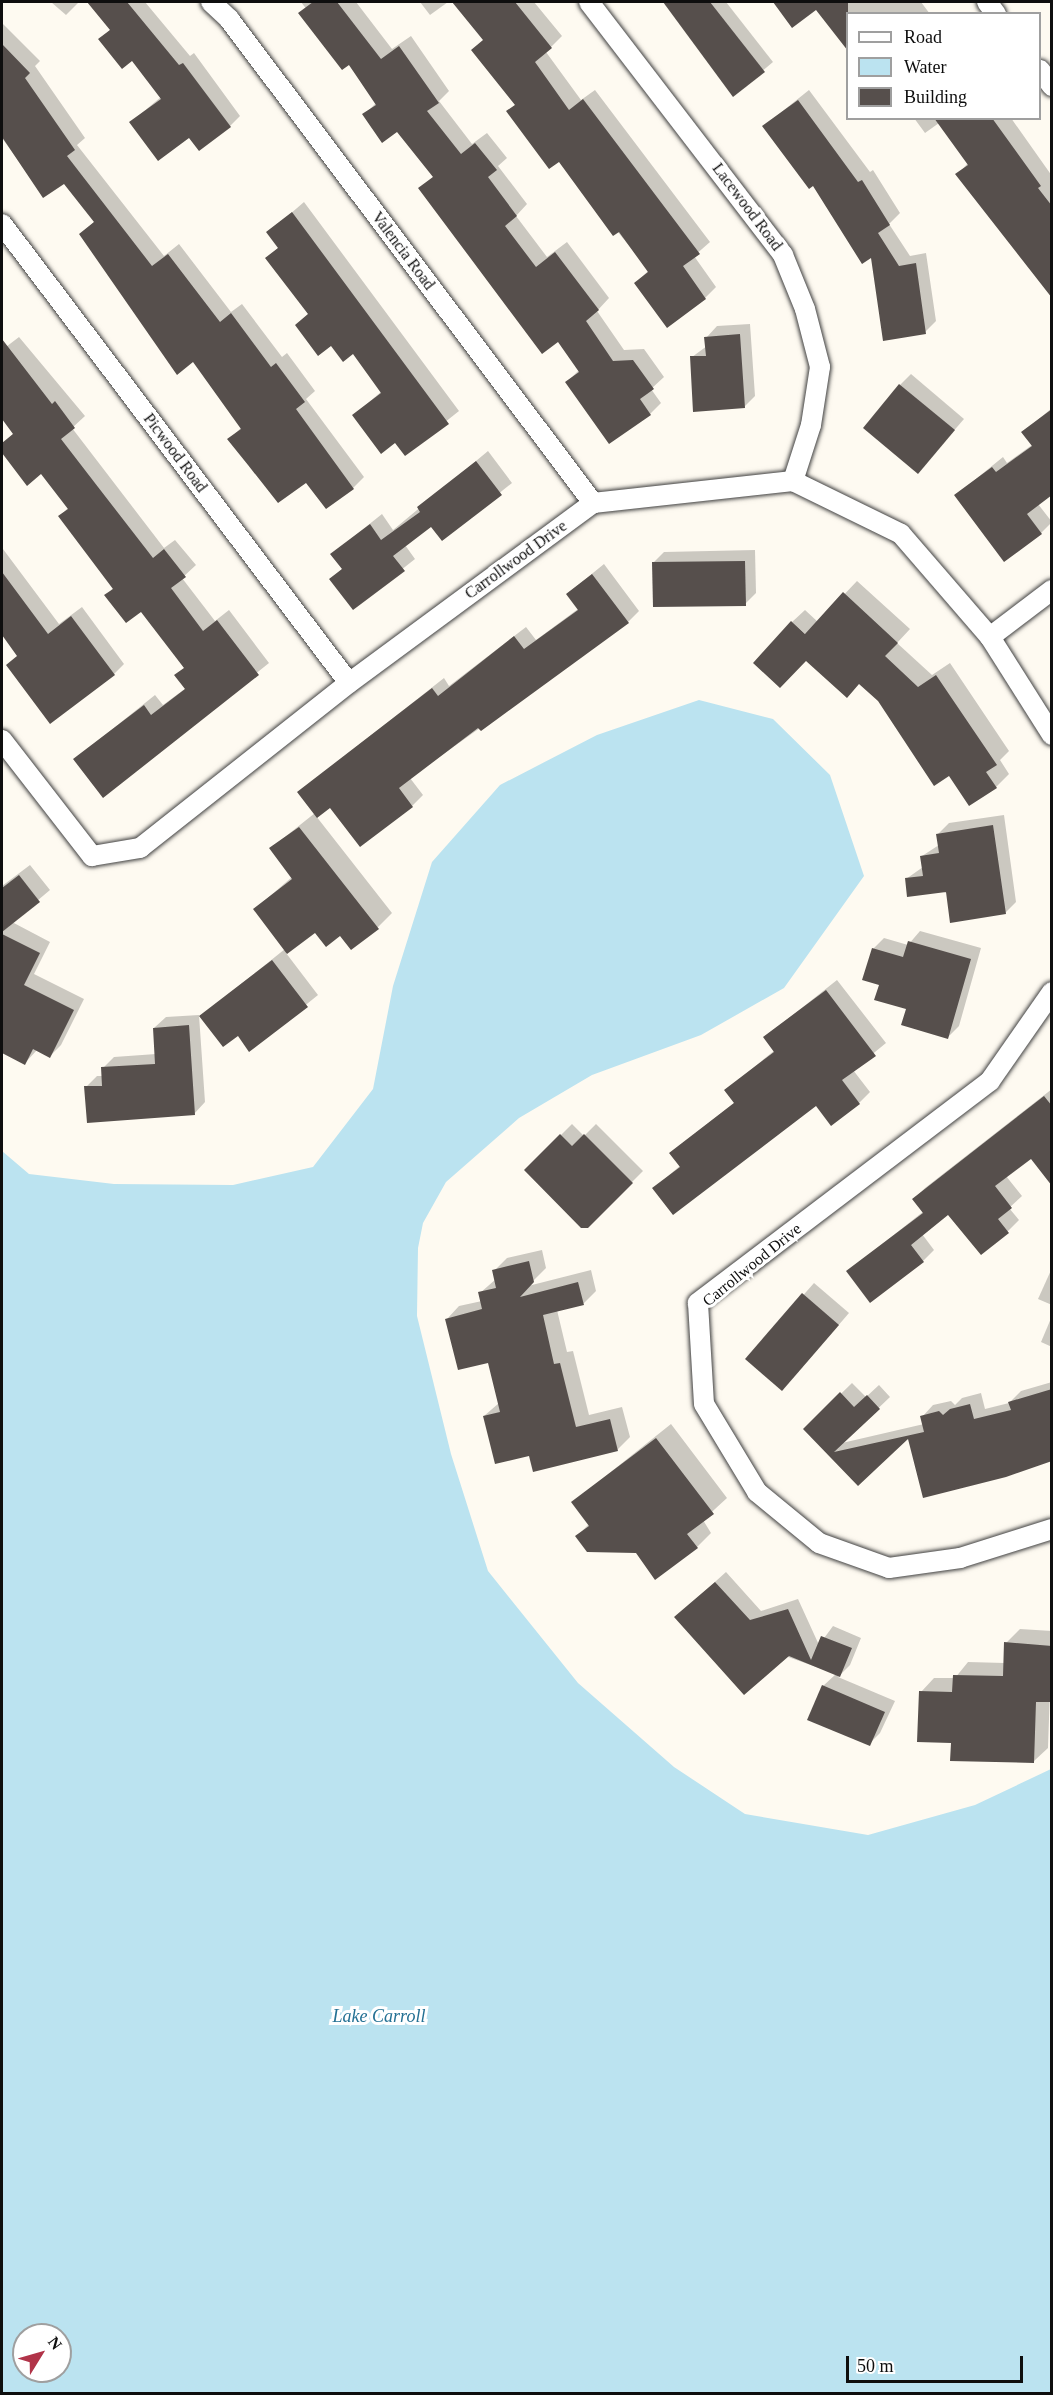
<!DOCTYPE html>
<style>
body{margin:0}
#map{position:relative;width:1053px;height:2395px;overflow:hidden;background:#fefaf1;font-family:Georgia,serif}
div>[style]{position:absolute}
[style*='--x']{left:calc(var(--x)*1px);top:calc(var(--y)*1px);width:calc(var(--w)*1px);rotate:calc(var(--a)*1deg)}
.water>*{inset:0;background:#bbe3f0}
.shadow>*{inset:0;background:#0003}
.building>*{inset:0;background:#564f4c}
.roads{filter:drop-shadow(0 0 2px #414141) drop-shadow(0 0 2px #414141)}
.street>*{height:20px;margin:-10px;padding:0 10px;transform-origin:10px;border-radius:10px;background:#fff}
span{translate:-50% -50%;white-space:nowrap;text-align:center;line-height:1.15;-webkit-text-stroke:6px #fff;paint-order:stroke}
.street-label{font-size:16px;color:#0e0e0e}
.water-label{font-size:18px;color:#247194;font-style:italic}
.frame{position:absolute;inset:0;border:3px solid #0e0e0e;pointer-events:none}
.legend{position:absolute;left:846px;top:12px;width:195px;height:108px;box-sizing:border-box;background:#fff;border:2px solid #9f9f9f;margin:0;padding:8px 10px;list-style:none;font-size:18px;color:#0e0e0e}
.legend li{display:flex;align-items:center;gap:12px;height:30px}
.legend b{width:30px;border:2px solid #9f9f9f}
.north{position:absolute;left:12px;top:2323px;width:60px;height:60px;box-sizing:border-box;background:#fff;border:2px solid #9f9f9f;border-radius:50%;rotate:53deg;font-size:16px;font-weight:700;line-height:24px;text-align:center;color:#0e0e0e}
.north::after{content:'';display:block;margin:auto;width:21px;height:27px;background:#b13449;clip-path:polygon(50% 0,100% 100%,50% 72%,0 100%)}
.scale{position:absolute;left:846px;top:2356px;width:177px;height:27px;box-sizing:border-box;border:3px solid #0e0e0e;border-top:0;padding-left:8px;font-size:18px;line-height:21px;white-space:nowrap;color:#0e0e0e;-webkit-text-stroke:4px #fff;paint-order:stroke}
</style>
<div id="map">
<div class="water">
<i style="clip-path:polygon(evenodd,699px 700px,773px 719px,830px 775px,864px 876px,784px 988px,701px 1035px,592px 1075px,519px 1118px,446px 1182px,423px 1223px,418px 1248px,417px 1316px,451px 1454px,488px 1571px,578px 1683px,674px 1767px,745px 1814px,868px 1835px,975px 1805px,1051px 1769px,1051px 2393px,2px 2393px,2px 1151px,29px 1174px,114px 1184px,233px 1185px,313px 1167px,373px 1089px,393px 986px,432px 862px,500px 785px,597px 735px,699px 700px,24px 2335px,60px 2335px,60px 2371px,24px 2371px,24px 2335px)"></i>
</div>
<div class="shadow">
<i style="clip-path:polygon(51px 2px,79px 2px,66px 15px)"></i>
<i style="clip-path:polygon(89px 2px,145px 2px,190px 56px,194px 53px,240px 116px,230px 126px,190px 136px,131px 122px,161px 97px,132px 59px,100px 39px,111px 29px)"></i>
<i style="clip-path:polygon(301px 2px,356px 2px,392px 49px,411px 36px,449px 91px,439px 101px,472px 144px,487px 133px,507px 158px,498px 166px,527px 204px,516px 216px,547px 257px,567px 242px,609px 298px,597px 311px,624px 350px,644px 349px,664px 377px,651px 389px,661px 403px,650px 414px,567px 382px,579px 370px,558px 340px,420px 188px,434px 176px,398px 130px,364px 115px,377px 102px)"></i>
<i style="clip-path:polygon(420px 2px,448px 2px,430px 15px)"></i>
<i style="clip-path:polygon(454px 2px,534px 2px,562px 36px,546px 52px,581px 100px,595px 90px,710px 242px,694px 256px,716px 287px,705px 298px,667px 326px,636px 283px,649px 270px,559px 160px,508px 111px,516px 104px,484px 39px)"></i>
<i style="clip-path:polygon(665px 2px,726px 2px,773px 62px,734px 95px)"></i>
<i style="clip-path:polygon(775px 2px,921px 2px,930px 14px,848px 14px,816px 7px,792px 25px)"></i>
<i style="clip-path:polygon(2px 23px,40px 61px,35px 66px,85px 138px,77px 145px,164px 256px,179px 244px,231px 312px,242px 304px,282px 357px,287px 353px,315px 391px,306px 399px,364px 477px,353px 488px,306px 480px,229px 439px,242px 427px,193px 360px,81px 234px,95px 221px,65px 182px,44px 196px,2px 138px)"></i>
<i style="clip-path:polygon(809px 90px,870px 172px,873px 170px,900px 213px,889px 224px,910px 256px,926px 253px,936px 321px,925px 332px,872px 256px,764px 126px)"></i>
<i style="clip-path:polygon(914px 118px,1011px 118px,1052px 176px,1052px 295px,957px 175px,968px 163px,939px 123px,925px 133px)"></i>
<i style="clip-path:polygon(304px 202px,459px 411px,405px 454px,396px 441px,354px 415px,382px 391px,354px 352px,297px 325px,309px 313px,267px 258px,279px 247px,268px 233px)"></i>
<i style="clip-path:polygon(750px 324px,755px 396px,744px 407px,692px 357px,707px 346px,706px 338px,717px 326px)"></i>
<i style="clip-path:polygon(19px 337px,85px 416px,72px 428px,164px 548px,175px 540px,196px 565px,182px 578px,215px 621px,229px 610px,269px 663px,103px 796px,75px 759px,155px 695px,163px 705px,186px 688px,176px 676px,185px 667px,141px 610px,106px 596px,114px 587px,60px 516px,69px 507px,42px 472px,27px 484px,2px 450px,2px 444px,14px 433px,2px 417px,2px 350px)"></i>
<i style="clip-path:polygon(911px 374px,964px 419px,918px 472px,900px 385px)"></i>
<i style="clip-path:polygon(1052px 408px,1052px 493px,1038px 504px,1052px 522px,1041px 533px,956px 495px,1003px 457px,1007px 463px,1032px 445px,1023px 432px)"></i>
<i style="clip-path:polygon(488px 451px,512px 483px,442px 539px,432px 525px,405px 545px,415px 559px,353px 608px,331px 579px,343px 568px,332px 554px,382px 514px,393px 530px)"></i>
<i style="clip-path:polygon(3px 549px,59px 624px,82px 607px,124px 664px,114px 674px,18px 655px,2px 633px)"></i>
<i style="clip-path:polygon(755px 550px,756px 593px,745px 604px,653px 563px,664px 552px)"></i>
<i style="clip-path:polygon(604px 564px,639px 611px,628px 622px,410px 778px,423px 795px,412px 806px,330px 806px,316px 816px,392px 913px,378px 927px,340px 934px,315px 931px,286px 953px,318px 995px,250px 1050px,238px 1034px,201px 1016px,285px 949px,255px 909px,292px 877px,271px 848px,315px 813px,299px 792px,444px 678px,449px 686px,526px 627px,536px 640px,578px 609px,567px 594px)"></i>
<i style="clip-path:polygon(857px 581px,910px 629px,897px 643px,932px 675px,950px 663px,1009px 751px,1000px 760px,1009px 774px,996px 787px,950px 774px,879px 700px,792px 622px,805px 610px,818px 622px)"></i>
<i style="clip-path:polygon(1004px 815px,1016px 902px,1005px 913px,906px 879px,923px 867px,922px 856px,939px 845px,938px 834px,949px 823px)"></i>
<i style="clip-path:polygon(30px 865px,50px 890px,12px 922px,50px 942px,34px 974px,84px 999px,61px 1045px,50px 1056px,37px 1050px,25px 1063px,2px 1052px,2px 886px)"></i>
<i style="clip-path:polygon(920px 931px,981px 948px,959px 1026px,948px 1037px,881px 984px,873px 949px,884px 938px,908px 945px)"></i>
<i style="clip-path:polygon(837px 980px,886px 1043px,853px 1070px,870px 1092px,859px 1103px,817px 1104px,654px 1188px,681px 1165px,671px 1153px,735px 1102px,726px 1090px,775px 1050px,765px 1037px)"></i>
<i style="clip-path:polygon(199px 1015px,205px 1102px,194px 1114px,86px 1087px,97px 1076px,103px 1076px,103px 1068px,114px 1057px,156px 1054px,154px 1028px,166px 1017px)"></i>
<i style="clip-path:polygon(1052px 1089px,1052px 1167px,1031px 1156px,1006px 1176px,1022px 1196px,1009px 1208px,1019px 1220px,1008px 1231px,981px 1253px,948px 1213px,922px 1234px,934px 1250px,923px 1261px,848px 1271px,924px 1211px,914px 1199px,925px 1188px)"></i>
<i style="clip-path:polygon(572px 1124px,584px 1136px,596px 1124px,643px 1171px,588px 1226px,526px 1170px)"></i>
<i style="clip-path:polygon(542px 1250px,546px 1268px,528px 1286px,591px 1270px,596px 1291px,584px 1303px,557px 1310px,567px 1352px,573px 1351px,589px 1415px,622px 1407px,630px 1437px,617px 1450px,530px 1454px,484px 1416px,499px 1403px,489px 1361px,447px 1319px,459px 1306px,482px 1301px,480px 1293px,496px 1279px,494px 1271px,507px 1258px)"></i>
<i style="clip-path:polygon(1052px 1268px,1052px 1305px,1038px 1299px)"></i>
<i style="clip-path:polygon(814px 1283px,849px 1313px,793px 1378px,747px 1359px)"></i>
<i style="clip-path:polygon(1052px 1316px,1052px 1347px,1041px 1342px)"></i>
<i style="clip-path:polygon(1052px 1382px,1052px 1460px,909px 1436px,858px 1484px,805px 1429px,852px 1383px,866px 1397px,879px 1385px,890px 1397px,842px 1443px,924px 1424px,922px 1417px,933px 1405px,951px 1401px,955px 1405px,962px 1398px,981px 1393px,985px 1409px,1009px 1403px,1021px 1391px)"></i>
<i style="clip-path:polygon(671px 1424px,727px 1498px,703px 1520px,711px 1533px,697px 1547px,637px 1552px,577px 1536px,589px 1524px,573px 1502px)"></i>
<i style="clip-path:polygon(726px 1572px,761px 1611px,798px 1599px,819px 1645px,833px 1626px,861px 1638px,850px 1665px,838px 1677px,895px 1701px,880px 1733px,869px 1744px,823px 1686px,836px 1674px,676px 1617px)"></i>
<i style="clip-path:polygon(1020px 1629px,1052px 1631px,1048px 1748px,1034px 1761px,953px 1742px,921px 1692px,934px 1678px,955px 1678px,968px 1662px,1005px 1663px,1006px 1643px)"></i>
</div>
<div class="building">
<i style="clip-path:polygon(87px 2px,127px 2px,179px 65px,183px 63px,231px 127px,199px 151px,189px 138px,158px 161px,129px 122px,161px 99px,132px 61px,122px 69px,98px 39px,110px 30px)"></i>
<i style="clip-path:polygon(313px 2px,337px 2px,381px 59px,399px 46px,439px 103px,427px 111px,461px 154px,475px 143px,497px 170px,488px 177px,517px 216px,505px 226px,536px 267px,555px 252px,599px 310px,586px 321px,613px 361px,633px 360px,654px 389px,640px 399px,651px 415px,609px 444px,565px 382px,579px 372px,558px 342px,542px 354px,418px 188px,433px 177px,397px 132px,382px 143px,362px 114px,376px 105px,349px 65px,342px 70px,298px 13px)"></i>
<i style="clip-path:polygon(452px 2px,515px 2px,552px 48px,535px 62px,569px 110px,583px 99px,700px 254px,683px 266px,706px 299px,667px 328px,634px 283px,648px 272px,619px 232px,613px 236px,559px 162px,549px 169px,506px 111px,515px 105px,471px 50px,483px 40px)"></i>
<i style="clip-path:polygon(663px 2px,710px 2px,765px 72px,733px 97px)"></i>
<i style="clip-path:polygon(773px 2px,848px 2px,848px 51px,816px 10px,792px 28px)"></i>
<i style="clip-path:polygon(2px 44px,30px 73px,25px 78px,75px 150px,67px 156px,152px 266px,168px 254px,220px 322px,231px 313px,271px 367px,276px 363px,305px 402px,296px 409px,354px 489px,326px 509px,306px 483px,278px 503px,248px 465px,227px 439px,241px 429px,193px 362px,177px 375px,79px 234px,94px 222px,64px 184px,43px 198px,2px 137px)"></i>
<i style="clip-path:polygon(798px 100px,858px 182px,862px 180px,890px 225px,878px 233px,899px 266px,916px 263px,926px 334px,883px 341px,871px 258px,862px 264px,813px 186px,809px 189px,762px 126px)"></i>
<i style="clip-path:polygon(934px 118px,992px 118px,1041px 186px,1038px 188px,1052px 206px,1052px 298px,955px 174px,968px 165px)"></i>
<i style="clip-path:polygon(292px 212px,449px 424px,405px 456px,395px 443px,381px 454px,352px 415px,381px 393px,353px 354px,343px 362px,331px 346px,318px 356px,295px 325px,308px 314px,265px 258px,278px 248px,266px 232px)"></i>
<i style="clip-path:polygon(740px 334px,745px 408px,693px 412px,690px 356px,706px 356px,704px 337px)"></i>
<i style="clip-path:polygon(2px 339px,52px 404px,55px 401px,75px 428px,61px 439px,98px 487px,153px 558px,164px 549px,186px 577px,171px 588px,203px 631px,217px 620px,259px 675px,103px 798px,73px 759px,144px 705px,151px 715px,185px 689px,174px 675px,184px 668px,141px 612px,126px 623px,104px 595px,113px 589px,58px 516px,68px 509px,41px 474px,27px 486px,2px 453px,2px 443px,13px 434px,2px 419px)"></i>
<i style="clip-path:polygon(899px 384px,955px 430px,918px 474px,863px 428px)"></i>
<i style="clip-path:polygon(1052px 409px,1052px 495px,1027px 514px,1042px 534px,1004px 562px,954px 495px,992px 467px,996px 472px,1032px 446px,1021px 432px)"></i>
<i style="clip-path:polygon(476px 461px,502px 495px,442px 541px,431px 527px,393px 556px,405px 571px,353px 610px,329px 579px,342px 569px,330px 554px,370px 524px,381px 540px,420px 512px,417px 507px)"></i>
<i style="clip-path:polygon(745px 561px,746px 606px,653px 607px,652px 562px)"></i>
<i style="clip-path:polygon(2px 572px,48px 634px,71px 616px,115px 675px,50px 724px,6px 665px,17px 656px,2px 635px)"></i>
<i style="clip-path:polygon(592px 574px,629px 623px,481px 731px,478px 728px,399px 788px,413px 807px,360px 847px,330px 808px,317px 818px,297px 792px,432px 688px,438px 696px,514px 636px,524px 649px,578px 610px,566px 594px)"></i>
<i style="clip-path:polygon(843px 592px,898px 643px,885px 656px,918px 687px,936px 675px,997px 765px,986px 772px,997px 788px,969px 806px,949px 776px,934px 786px,878px 701px,859px 684px,847px 698px,806px 661px,780px 688px,753px 663px,791px 621px,805px 634px)"></i>
<i style="clip-path:polygon(993px 825px,1006px 914px,950px 923px,946px 892px,907px 897px,905px 878px,923px 876px,920px 856px,939px 853px,936px 834px)"></i>
<i style="clip-path:polygon(299px 827px,379px 929px,351px 950px,340px 936px,326px 947px,315px 933px,287px 954px,253px 909px,292px 879px,269px 848px)"></i>
<i style="clip-path:polygon(19px 875px,40px 902px,2px 932px,2px 888px)"></i>
<i style="clip-path:polygon(2px 934px,40px 953px,24px 985px,74px 1010px,50px 1058px,33px 1049px,25px 1065px,2px 1053px)"></i>
<i style="clip-path:polygon(908px 941px,971px 959px,948px 1039px,901px 1025px,906px 1009px,874px 1000px,879px 985px,862px 980px,872px 948px,903px 957px)"></i>
<i style="clip-path:polygon(272px 960px,308px 1007px,249px 1052px,238px 1036px,223px 1047px,199px 1016px)"></i>
<i style="clip-path:polygon(826px 990px,876px 1056px,842px 1080px,860px 1104px,831px 1126px,816px 1106px,673px 1215px,652px 1188px,680px 1167px,669px 1153px,734px 1103px,724px 1090px,774px 1052px,763px 1037px)"></i>
<i style="clip-path:polygon(189px 1025px,195px 1115px,87px 1123px,84px 1086px,102px 1086px,101px 1067px,155px 1064px,153px 1028px)"></i>
<i style="clip-path:polygon(1044px 1096px,1052px 1106px,1052px 1186px,1031px 1159px,995px 1186px,1012px 1208px,998px 1219px,1009px 1233px,981px 1255px,948px 1215px,911px 1245px,924px 1262px,870px 1303px,846px 1271px,923px 1213px,912px 1199px)"></i>
<i style="clip-path:polygon(560px 1134px,572px 1146px,584px 1134px,633px 1183px,588px 1228px,581px 1228px,524px 1170px)"></i>
<i style="clip-path:polygon(529px 1261px,534px 1282px,520px 1297px,578px 1282px,584px 1305px,543px 1315px,554px 1364px,560px 1363px,576px 1427px,610px 1419px,618px 1451px,533px 1472px,529px 1456px,495px 1464px,483px 1416px,500px 1412px,488px 1363px,458px 1370px,445px 1319px,482px 1309px,478px 1292px,496px 1288px,492px 1270px)"></i>
<i style="clip-path:polygon(802px 1293px,839px 1325px,782px 1391px,745px 1359px)"></i>
<i style="clip-path:polygon(1052px 1389px,1052px 1461px,1006px 1477px,923px 1498px,908px 1439px,858px 1486px,803px 1429px,840px 1392px,854px 1407px,867px 1395px,880px 1409px,834px 1452px,924px 1432px,920px 1416px,939px 1411px,943px 1415px,950px 1409px,970px 1404px,974px 1419px,1011px 1410px,1008px 1402px)"></i>
<i style="clip-path:polygon(656px 1438px,714px 1514px,687px 1534px,698px 1548px,655px 1580px,636px 1553px,587px 1552px,575px 1536px,589px 1526px,571px 1502px)"></i>
<i style="clip-path:polygon(715px 1582px,750px 1620px,788px 1609px,811px 1660px,821px 1636px,852px 1648px,840px 1677px,789px 1656px,744px 1695px,674px 1617px)"></i>
<i style="clip-path:polygon(1004px 1642px,1052px 1646px,1052px 1702px,1036px 1702px,1034px 1763px,950px 1761px,951px 1743px,917px 1742px,919px 1691px,952px 1692px,953px 1675px,1003px 1676px)"></i>
<i style="clip-path:polygon(822px 1685px,885px 1712px,870px 1746px,807px 1720px)"></i>
</div>
<div class="roads">
<div class="street">
<i style="--x:211;--y:2;--w:25;--a:43"></i>
<i style="--x:229;--y:19;--w:606;--a:53.05"></i>
<i style="--x:589;--y:2;--w:319;--a:52.5"></i>
<i style="--x:783;--y:255;--w:58;--a:67.8"></i>
<i style="--x:805;--y:309;--w:60;--a:75.5"></i>
<i style="--x:820;--y:367;--w:59;--a:98.8"></i>
<i style="--x:811;--y:425;--w:59;--a:107.8"></i>
<i style="--x:987;--y:2;--w:15;--a:53"></i>
<i style="--x:1040;--y:70;--w:20;--a:53"></i>
<i style="--x:2;--y:224;--w:575;--a:52.91"></i>
<i style="--x:990;--y:637;--w:78;--a:-37.2"></i>
<i style="--x:2;--y:740;--w:147;--a:52.2"></i>
<i style="--x:92;--y:856;--w:49;--a:-9.5"></i>
<i style="--x:140;--y:848;--w:266;--a:-38.3"></i>
<i style="--x:349;--y:683;--w:303;--a:-36.4"></i>
<i style="--x:593;--y:503;--w:201;--a:-6.3"></i>
<i style="--x:793;--y:481;--w:120;--a:26.1"></i>
<i style="--x:901;--y:534;--w:136;--a:49.2"></i>
<i style="--x:990;--y:637;--w:116;--a:57.7"></i>
<i style="--x:1052;--y:992;--w:108;--a:124.9"></i>
<i style="--x:990;--y:1081;--w:367;--a:142.8"></i>
<i style="--x:698;--y:1303;--w:101;--a:86.6"></i>
<i style="--x:704;--y:1404;--w:103;--a:58.9"></i>
<i style="--x:757;--y:1492;--w:80;--a:39.4"></i>
<i style="--x:819;--y:1543;--w:74;--a:19.7"></i>
<i style="--x:889;--y:1568;--w:72;--a:-8"></i>
<i style="--x:960;--y:1558;--w:96;--a:-17.5"></i>
</div>
</div>
<div class="street-label">
<span style="left:747px;top:207px;rotate:53deg">Lacewood Road</span>
<span style="left:403px;top:251px;rotate:53deg">Valencia Road</span>
<span style="left:175px;top:453px;rotate:53deg">Picwood Road</span>
<span style="left:516px;top:560px;rotate:-36deg">Carrollwood Drive</span>
<span style="left:752px;top:1265px;rotate:-39deg">Carrollwood Drive</span>
</div>
<div class="water-label">
<span style="left:379px;top:2016px">Lake Carroll</span>
</div>
<div class="frame"></div>
<ul class="legend">
<li><b style="height:8px;background:#fff"></b>Road</li>
<li><b style="height:16px;background:#bbe3f0"></b>Water</li>
<li><b style="height:16px;background:#564f4c"></b>Building</li>
</ul>
<div class="north">N</div>
<div class="scale">50 m</div>
</div>
